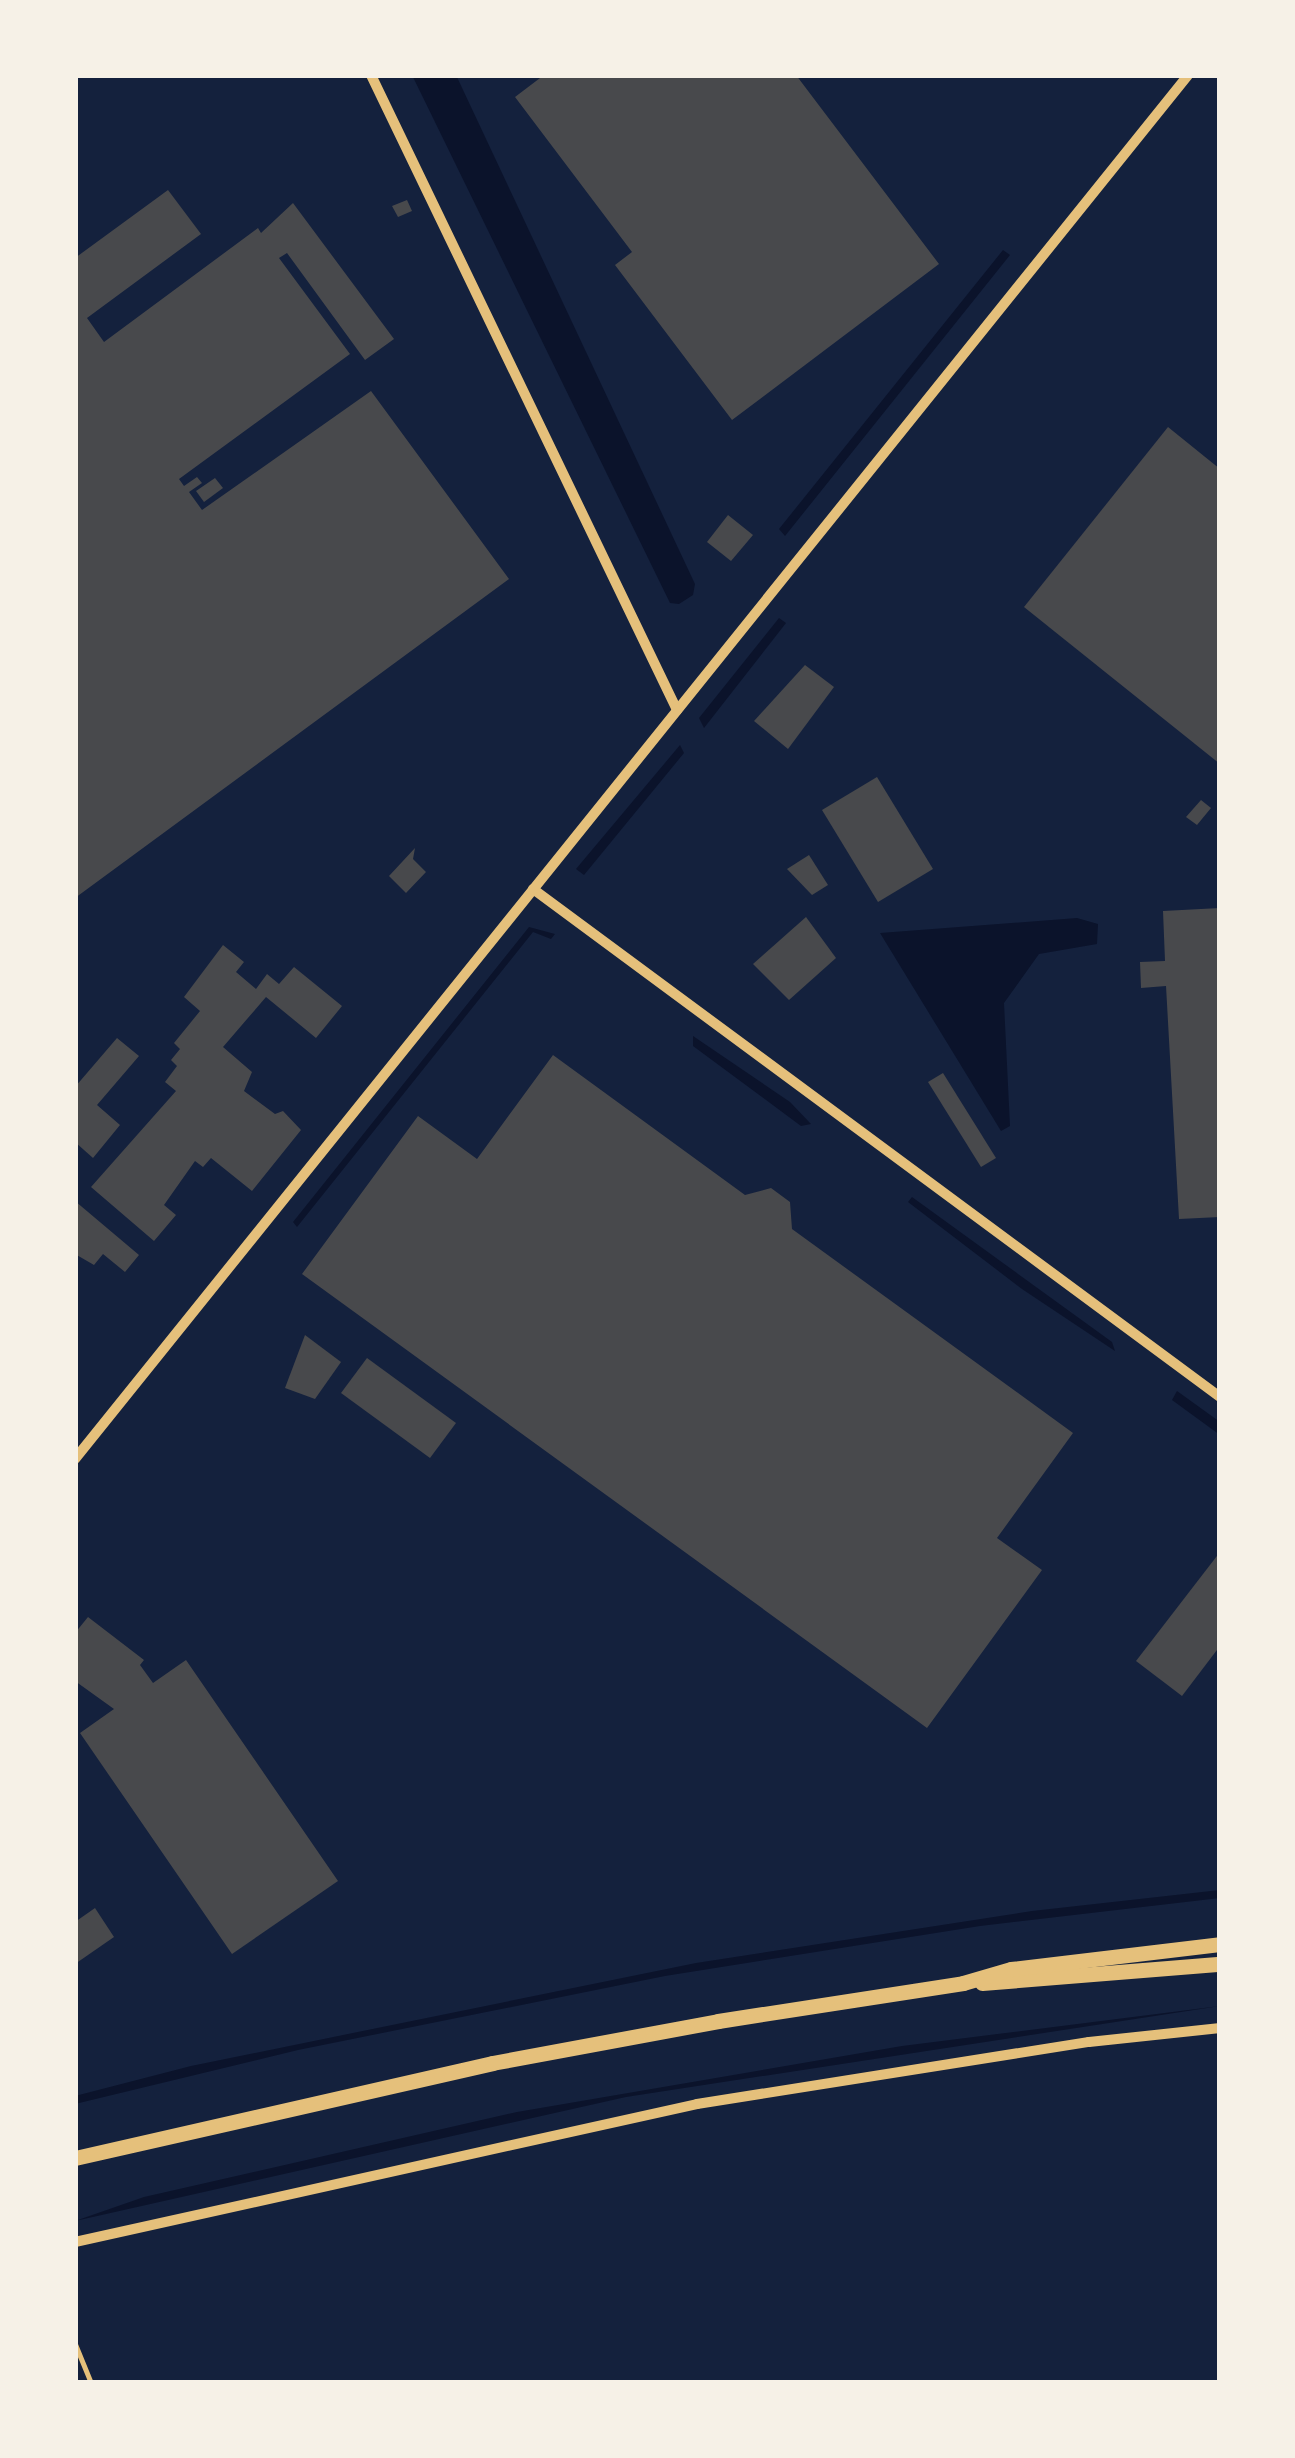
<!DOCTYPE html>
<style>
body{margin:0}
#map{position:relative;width:1295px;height:2458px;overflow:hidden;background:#14213d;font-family:Quicksand,sans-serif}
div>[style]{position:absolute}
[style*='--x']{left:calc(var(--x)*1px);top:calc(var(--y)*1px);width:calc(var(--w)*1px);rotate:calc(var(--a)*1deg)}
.water>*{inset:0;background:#0b132b}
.building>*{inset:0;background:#48494c}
.path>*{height:5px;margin:-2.5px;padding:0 2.5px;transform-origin:2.5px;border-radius:2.5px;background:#e5c07b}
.minor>*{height:10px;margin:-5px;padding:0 5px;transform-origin:5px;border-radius:5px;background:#e5c07b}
.tertiary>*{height:15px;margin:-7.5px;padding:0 7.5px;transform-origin:7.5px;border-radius:7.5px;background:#e5c07b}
span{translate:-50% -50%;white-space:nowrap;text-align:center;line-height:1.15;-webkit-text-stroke:10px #f6f1e7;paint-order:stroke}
.frame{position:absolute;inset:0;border:78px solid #f6f1e7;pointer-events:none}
</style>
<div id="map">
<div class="water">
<i style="clip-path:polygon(412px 75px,456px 75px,695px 584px,693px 595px,679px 604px,670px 603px)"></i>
<i style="clip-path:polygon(1003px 250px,1010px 255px,785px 536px,779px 529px)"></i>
<i style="clip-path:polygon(779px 618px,786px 623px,704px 728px,699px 718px)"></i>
<i style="clip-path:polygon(680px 745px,684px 753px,584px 875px,576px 869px)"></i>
<i style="clip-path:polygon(1077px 918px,1098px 924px,1097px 944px,1039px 954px,1004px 1003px,1010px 1126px,1001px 1131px,880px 933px)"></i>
<i style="clip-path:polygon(529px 927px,555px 934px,551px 939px,533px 932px,297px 1227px,293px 1222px)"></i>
<i style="clip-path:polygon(693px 1036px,790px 1102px,811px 1124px,801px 1126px,693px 1046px)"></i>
<i style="clip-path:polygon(912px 1197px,1112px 1342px,1115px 1351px,1022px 1289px,908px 1202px)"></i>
<i style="clip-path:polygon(1177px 1391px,1220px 1422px,1220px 1435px,1172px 1400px)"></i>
<i style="clip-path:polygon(1220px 1890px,1220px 1898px,980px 1926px,665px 1976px,298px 2050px,75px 2104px,75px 2096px,191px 2066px,696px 1963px,1032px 1911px)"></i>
<i style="clip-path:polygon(1220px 2006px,626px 2097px,75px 2221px,144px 2197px,517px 2112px,902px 2046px)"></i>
</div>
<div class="building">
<i style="clip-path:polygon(544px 75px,796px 75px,939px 264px,732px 420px,615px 265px,632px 252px,515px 97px)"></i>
<i style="clip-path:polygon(168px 190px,201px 234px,87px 318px,104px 342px,258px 228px,261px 233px,293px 203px,394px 339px,365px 360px,287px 253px,279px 258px,350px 354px,179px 479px,184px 486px,197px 477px,202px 483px,189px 492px,202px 510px,371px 391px,509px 579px,75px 898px,75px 258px)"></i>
<i style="clip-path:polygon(407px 200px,412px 211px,398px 217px,392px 206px)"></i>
<i style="clip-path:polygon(1168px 427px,1220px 469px,1220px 764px,1024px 607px)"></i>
<i style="clip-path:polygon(215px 478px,223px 488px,204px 502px,196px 491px)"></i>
<i style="clip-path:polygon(728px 515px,753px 535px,731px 561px,707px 542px)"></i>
<i style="clip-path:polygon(805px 665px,834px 687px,788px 749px,754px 721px)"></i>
<i style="clip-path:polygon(877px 777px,933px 869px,878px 902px,822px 810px)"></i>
<i style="clip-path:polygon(1201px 800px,1211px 808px,1197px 825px,1186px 817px)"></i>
<i style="clip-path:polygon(415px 848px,413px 859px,426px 872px,406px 893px,389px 876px)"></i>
<i style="clip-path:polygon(809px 855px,828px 885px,812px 895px,787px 869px)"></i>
<i style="clip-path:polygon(1220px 908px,1220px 1217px,1179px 1219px,1166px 986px,1141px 988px,1140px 962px,1165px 961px,1163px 911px)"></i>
<i style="clip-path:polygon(806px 917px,836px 958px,789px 1000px,753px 964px)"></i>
<i style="clip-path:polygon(223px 945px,244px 962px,236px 972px,256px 989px,267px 974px,279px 984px,294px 967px,342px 1006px,316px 1038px,266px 997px,223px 1047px,252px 1072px,244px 1091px,275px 1114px,283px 1111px,301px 1130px,252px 1191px,211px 1158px,203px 1167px,195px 1161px,164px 1205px,176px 1215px,154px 1241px,91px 1187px,176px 1091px,165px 1082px,177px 1066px,171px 1060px,180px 1049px,174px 1043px,200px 1011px,184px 997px)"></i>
<i style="clip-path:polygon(117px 1038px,139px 1056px,97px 1105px,120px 1125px,93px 1158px,75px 1142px,75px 1087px)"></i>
<i style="clip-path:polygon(553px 1055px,745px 1195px,771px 1188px,790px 1202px,792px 1229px,1073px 1433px,997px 1538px,1042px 1570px,927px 1728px,302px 1274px,418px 1116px,477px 1159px)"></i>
<i style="clip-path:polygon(943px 1073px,996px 1158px,981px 1167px,928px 1082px)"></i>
<i style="clip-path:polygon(75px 1201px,139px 1255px,125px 1272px,103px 1254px,94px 1265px,75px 1254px)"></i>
<i style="clip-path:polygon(305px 1335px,341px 1362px,315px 1399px,285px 1388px)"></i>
<i style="clip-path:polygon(367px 1358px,456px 1423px,430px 1458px,341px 1393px)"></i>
<i style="clip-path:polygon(1220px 1552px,1220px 1646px,1182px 1696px,1136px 1661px)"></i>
<i style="clip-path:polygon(88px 1617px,144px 1660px,140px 1665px,153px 1683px,186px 1660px,338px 1881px,232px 1954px,80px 1733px,114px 1709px,75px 1681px,75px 1633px)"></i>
<i style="clip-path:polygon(95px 1908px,114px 1937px,75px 1964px,75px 1922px)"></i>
</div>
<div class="path">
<i style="--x:75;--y:2344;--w:42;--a:67.7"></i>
</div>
<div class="minor">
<i style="--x:371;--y:75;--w:705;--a:64.27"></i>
<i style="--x:533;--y:889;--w:854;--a:36.48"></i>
<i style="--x:75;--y:1459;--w:1776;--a:-51.19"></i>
<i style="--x:75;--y:2242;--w:637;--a:-12.51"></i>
<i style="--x:697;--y:2104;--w:397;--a:-9"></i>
<i style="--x:1089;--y:2042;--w:132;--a:-6.1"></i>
</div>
<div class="tertiary">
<i style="--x:982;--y:1983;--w:239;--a:-4.6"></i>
<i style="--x:75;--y:2158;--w:428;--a:-12.8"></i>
<i style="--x:492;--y:2063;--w:230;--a:-10.5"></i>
<i style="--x:718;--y:2021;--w:248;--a:-8.8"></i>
<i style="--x:963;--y:1983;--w:50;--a:-16.3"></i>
<i style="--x:1011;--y:1969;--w:210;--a:-6.8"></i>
</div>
<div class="frame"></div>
</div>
